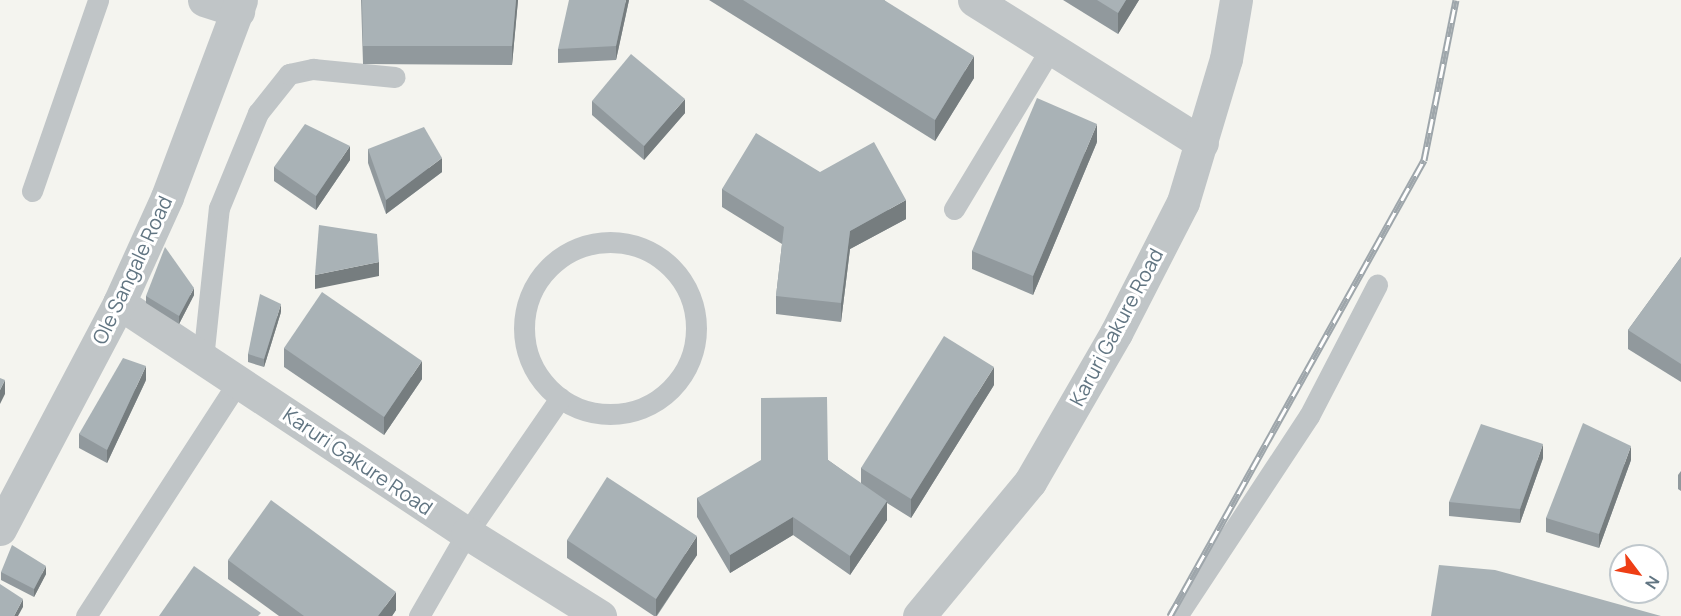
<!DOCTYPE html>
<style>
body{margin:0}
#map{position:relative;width:1681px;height:616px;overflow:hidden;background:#f4f4ef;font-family:Manrope,sans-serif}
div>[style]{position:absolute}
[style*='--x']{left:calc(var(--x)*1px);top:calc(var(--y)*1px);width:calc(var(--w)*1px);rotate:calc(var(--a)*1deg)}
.service>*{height:21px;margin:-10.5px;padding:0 10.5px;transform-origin:10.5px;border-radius:10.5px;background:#c0c5c7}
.service>.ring{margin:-10.5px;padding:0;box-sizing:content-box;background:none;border:21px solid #c0c5c7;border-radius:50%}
.minor>*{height:33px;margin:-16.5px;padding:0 16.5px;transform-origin:16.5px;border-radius:16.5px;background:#c0c5c7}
.rail>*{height:7px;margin-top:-3.5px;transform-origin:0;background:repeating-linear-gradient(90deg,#fff 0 14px,#9ea6ab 0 28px);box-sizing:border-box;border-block:2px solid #9ea6ab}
.wall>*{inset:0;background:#91999d}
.shaded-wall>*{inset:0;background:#767d7f}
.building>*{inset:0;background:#a9b2b6}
span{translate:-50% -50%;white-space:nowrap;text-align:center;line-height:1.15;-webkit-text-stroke:6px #fff;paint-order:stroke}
.street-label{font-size:20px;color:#617582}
.north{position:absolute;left:1609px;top:544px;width:60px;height:60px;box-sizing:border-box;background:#fff;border:2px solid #c0c8cd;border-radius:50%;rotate:122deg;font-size:16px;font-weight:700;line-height:24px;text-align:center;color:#617582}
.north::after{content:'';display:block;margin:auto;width:21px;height:27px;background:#ee3e15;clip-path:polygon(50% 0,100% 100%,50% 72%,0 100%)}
</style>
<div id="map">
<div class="service">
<i style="--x:32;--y:191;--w:202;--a:-70.9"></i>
<i style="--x:954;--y:209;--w:188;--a:-58.9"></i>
<i class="ring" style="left:524px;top:242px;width:151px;height:151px"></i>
<i style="--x:203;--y:359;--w:152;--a:-84"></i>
<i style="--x:219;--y:208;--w:103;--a:-67.7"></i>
<i style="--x:258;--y:113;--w:50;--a:-51.5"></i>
<i style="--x:289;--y:74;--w:25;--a:-12"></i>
<i style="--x:313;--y:69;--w:82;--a:5.6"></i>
<i style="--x:86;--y:616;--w:279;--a:-57"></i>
<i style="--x:419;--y:616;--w:96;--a:-60"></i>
<i style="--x:467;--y:533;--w:164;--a:-55.4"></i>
<i style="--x:1177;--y:616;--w:240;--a:-56.6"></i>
<i style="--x:1309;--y:416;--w:148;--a:-62.6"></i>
</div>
<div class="minor">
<i style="--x:204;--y:0;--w:36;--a:18"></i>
<i style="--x:974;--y:0;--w:269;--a:32.1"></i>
<i style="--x:119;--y:303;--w:417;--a:33.5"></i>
<i style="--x:467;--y:533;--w:157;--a:32"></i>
<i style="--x:0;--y:529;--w:255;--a:-62.2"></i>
<i style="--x:119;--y:303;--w:116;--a:-65.6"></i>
<i style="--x:167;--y:197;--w:210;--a:-69.4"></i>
<i style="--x:919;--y:616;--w:174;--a:-50.4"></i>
<i style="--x:1030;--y:482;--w:172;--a:-60"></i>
<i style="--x:1116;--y:333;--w:147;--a:-62.9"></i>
<i style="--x:1183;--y:202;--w:149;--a:-73.3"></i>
<i style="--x:1226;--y:59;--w:60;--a:-80.4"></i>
</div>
<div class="rail">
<i style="--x:1170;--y:616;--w:522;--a:-60.88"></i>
<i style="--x:1424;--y:160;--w:163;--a:-78.7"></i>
</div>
<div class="wall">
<i style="clip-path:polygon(361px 0,518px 0,512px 65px,363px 64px)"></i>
<i style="clip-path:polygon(629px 0,616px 60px,558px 63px,558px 49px)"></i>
<i style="clip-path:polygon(709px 0,884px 0,974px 78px,935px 141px)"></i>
<i style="clip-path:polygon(1063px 0,1139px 0,1118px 34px)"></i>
<i style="clip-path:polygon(592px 101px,685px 113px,644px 160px,592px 115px)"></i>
<i style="clip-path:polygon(1097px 142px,1033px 295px,972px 269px,972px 251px)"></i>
<i style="clip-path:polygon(368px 149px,442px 172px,386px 214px,368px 163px)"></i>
<i style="clip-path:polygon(350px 160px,316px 210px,274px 181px,274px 167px)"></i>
<i style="clip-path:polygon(820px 172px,906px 219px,850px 249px,841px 322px,776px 314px,776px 296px,782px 244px,722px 207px,722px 189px)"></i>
<i style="clip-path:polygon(1681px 257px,1681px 382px,1628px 349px,1628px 330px)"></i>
<i style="clip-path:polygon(194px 295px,179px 324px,146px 303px,146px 296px)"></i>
<i style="clip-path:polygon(281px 312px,264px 367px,248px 362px,248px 354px)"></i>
<i style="clip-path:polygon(284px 348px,422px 379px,384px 435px,284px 367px)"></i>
<i style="clip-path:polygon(146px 380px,107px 463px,79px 448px,79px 434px)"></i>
<i style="clip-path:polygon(994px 385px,911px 518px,887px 503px,887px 520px,850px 575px,793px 535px,730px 573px,697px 517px,697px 498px,828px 460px,861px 484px,861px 468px)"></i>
<i style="clip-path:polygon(1543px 458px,1520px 523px,1449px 516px,1449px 502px)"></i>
<i style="clip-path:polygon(1631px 460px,1599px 548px,1546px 532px,1546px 518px)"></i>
<i style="clip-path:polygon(1681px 471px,1681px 491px,1678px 489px,1678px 475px)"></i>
<i style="clip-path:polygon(567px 540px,697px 555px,657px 616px,654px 616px,567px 558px)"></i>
<i style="clip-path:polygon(228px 560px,396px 610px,392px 616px,279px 616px,228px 579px)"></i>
<i style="clip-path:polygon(1px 572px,46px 574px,34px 597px,1px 580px)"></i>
</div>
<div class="shaded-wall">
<i style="clip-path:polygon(516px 0,518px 0,512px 65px,512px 46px)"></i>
<i style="clip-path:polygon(626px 0,629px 0,616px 60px,616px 46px)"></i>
<i style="clip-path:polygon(1126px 0,1139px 0,1118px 34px,1118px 13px)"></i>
<i style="clip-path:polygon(974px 56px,974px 78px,935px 141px,935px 120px)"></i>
<i style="clip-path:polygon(685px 99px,685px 113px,644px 160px,644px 146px)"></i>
<i style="clip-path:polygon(1097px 124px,1097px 142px,1033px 295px,1033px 276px)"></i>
<i style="clip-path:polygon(350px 146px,350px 160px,316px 210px,316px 196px)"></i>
<i style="clip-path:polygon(442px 158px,442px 172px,386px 214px,386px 200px)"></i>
<i style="clip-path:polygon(906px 200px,906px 219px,850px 249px,841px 322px,841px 303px,850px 231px)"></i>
<i style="clip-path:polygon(379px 262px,379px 276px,315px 289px,315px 275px)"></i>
<i style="clip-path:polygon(194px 288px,194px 295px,179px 324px,179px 316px)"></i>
<i style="clip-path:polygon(281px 304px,281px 312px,264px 367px,264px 359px)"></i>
<i style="clip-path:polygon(422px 361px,422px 379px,384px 435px,384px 417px)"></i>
<i style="clip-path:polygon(146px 366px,146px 380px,107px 463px,107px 450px)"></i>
<i style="clip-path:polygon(994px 367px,994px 385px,911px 518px,911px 499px)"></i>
<i style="clip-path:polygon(5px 380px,5px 394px,0 404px,0 390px)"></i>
<i style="clip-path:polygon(1543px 444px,1543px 458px,1520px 523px,1520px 509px)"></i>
<i style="clip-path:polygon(1631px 446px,1631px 460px,1599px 548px,1599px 534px)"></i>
<i style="clip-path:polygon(887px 501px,887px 520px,850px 575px,850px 556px)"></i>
<i style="clip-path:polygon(793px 517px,793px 535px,730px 573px,730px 555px)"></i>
<i style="clip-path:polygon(697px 536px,697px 555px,656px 616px,656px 599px)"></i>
<i style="clip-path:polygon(46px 566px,46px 574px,34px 597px,34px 589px)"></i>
<i style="clip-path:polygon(396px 592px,396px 610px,392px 616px,378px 616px)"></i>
<i style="clip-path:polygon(23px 599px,23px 607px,18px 616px,14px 616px)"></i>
</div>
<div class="building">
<i style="clip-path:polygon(362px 0,516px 0,512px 46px,363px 46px)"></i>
<i style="clip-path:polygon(569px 0,626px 0,616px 46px,558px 49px)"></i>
<i style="clip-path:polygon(743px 0,884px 0,974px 56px,935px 120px)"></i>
<i style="clip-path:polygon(1097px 0,1126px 0,1118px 13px)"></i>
<i style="clip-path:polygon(631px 54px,685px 99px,644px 146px,592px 101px)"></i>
<i style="clip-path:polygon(1037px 98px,1097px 124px,1033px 276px,972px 251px)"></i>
<i style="clip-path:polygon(305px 124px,350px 146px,316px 196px,274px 167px)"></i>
<i style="clip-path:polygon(424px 127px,442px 158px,386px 200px,368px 149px)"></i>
<i style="clip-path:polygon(756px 133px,820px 172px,874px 142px,906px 200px,850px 231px,841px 303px,776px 296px,784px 227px,722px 189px)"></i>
<i style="clip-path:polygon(319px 225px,377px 234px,379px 262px,315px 275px)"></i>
<i style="clip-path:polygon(165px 247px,194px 288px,179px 316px,146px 296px)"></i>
<i style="clip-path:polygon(1681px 257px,1681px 364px,1628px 330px)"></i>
<i style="clip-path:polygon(322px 292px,422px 361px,384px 417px,284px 348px)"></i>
<i style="clip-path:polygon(260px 294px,281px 304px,264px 359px,248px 354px)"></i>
<i style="clip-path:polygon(944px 336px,994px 367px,911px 499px,861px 468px)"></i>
<i style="clip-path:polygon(123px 358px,146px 366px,107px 450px,79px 434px)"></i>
<i style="clip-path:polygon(0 378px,5px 380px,0 390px)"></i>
<i style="clip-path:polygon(827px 397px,828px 460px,887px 501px,850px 556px,793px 517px,730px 555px,697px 498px,761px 460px,761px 398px)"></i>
<i style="clip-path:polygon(1583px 423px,1631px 446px,1599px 534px,1546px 518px)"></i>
<i style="clip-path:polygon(1481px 424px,1543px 444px,1520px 509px,1449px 502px)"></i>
<i style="clip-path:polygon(607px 477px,697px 536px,656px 599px,567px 540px)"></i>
<i style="clip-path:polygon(271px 500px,396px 592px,378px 616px,304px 616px,228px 560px)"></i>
<i style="clip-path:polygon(12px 545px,46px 566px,34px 589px,1px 572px)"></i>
<i style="clip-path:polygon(1439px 565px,1495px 570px,1661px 616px,1431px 616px)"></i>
<i style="clip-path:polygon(194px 566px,261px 613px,258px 616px,159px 616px)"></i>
<i style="clip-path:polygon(0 584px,23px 599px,14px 616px,0 616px)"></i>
</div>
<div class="street-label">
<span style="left:132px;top:270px;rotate:-65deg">Ole Sangale Road</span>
<span style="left:1116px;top:327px;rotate:-62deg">Karuri Gakure Road</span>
<span style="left:358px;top:461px;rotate:34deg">Karuri Gakure Road</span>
</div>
<div class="north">N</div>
</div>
